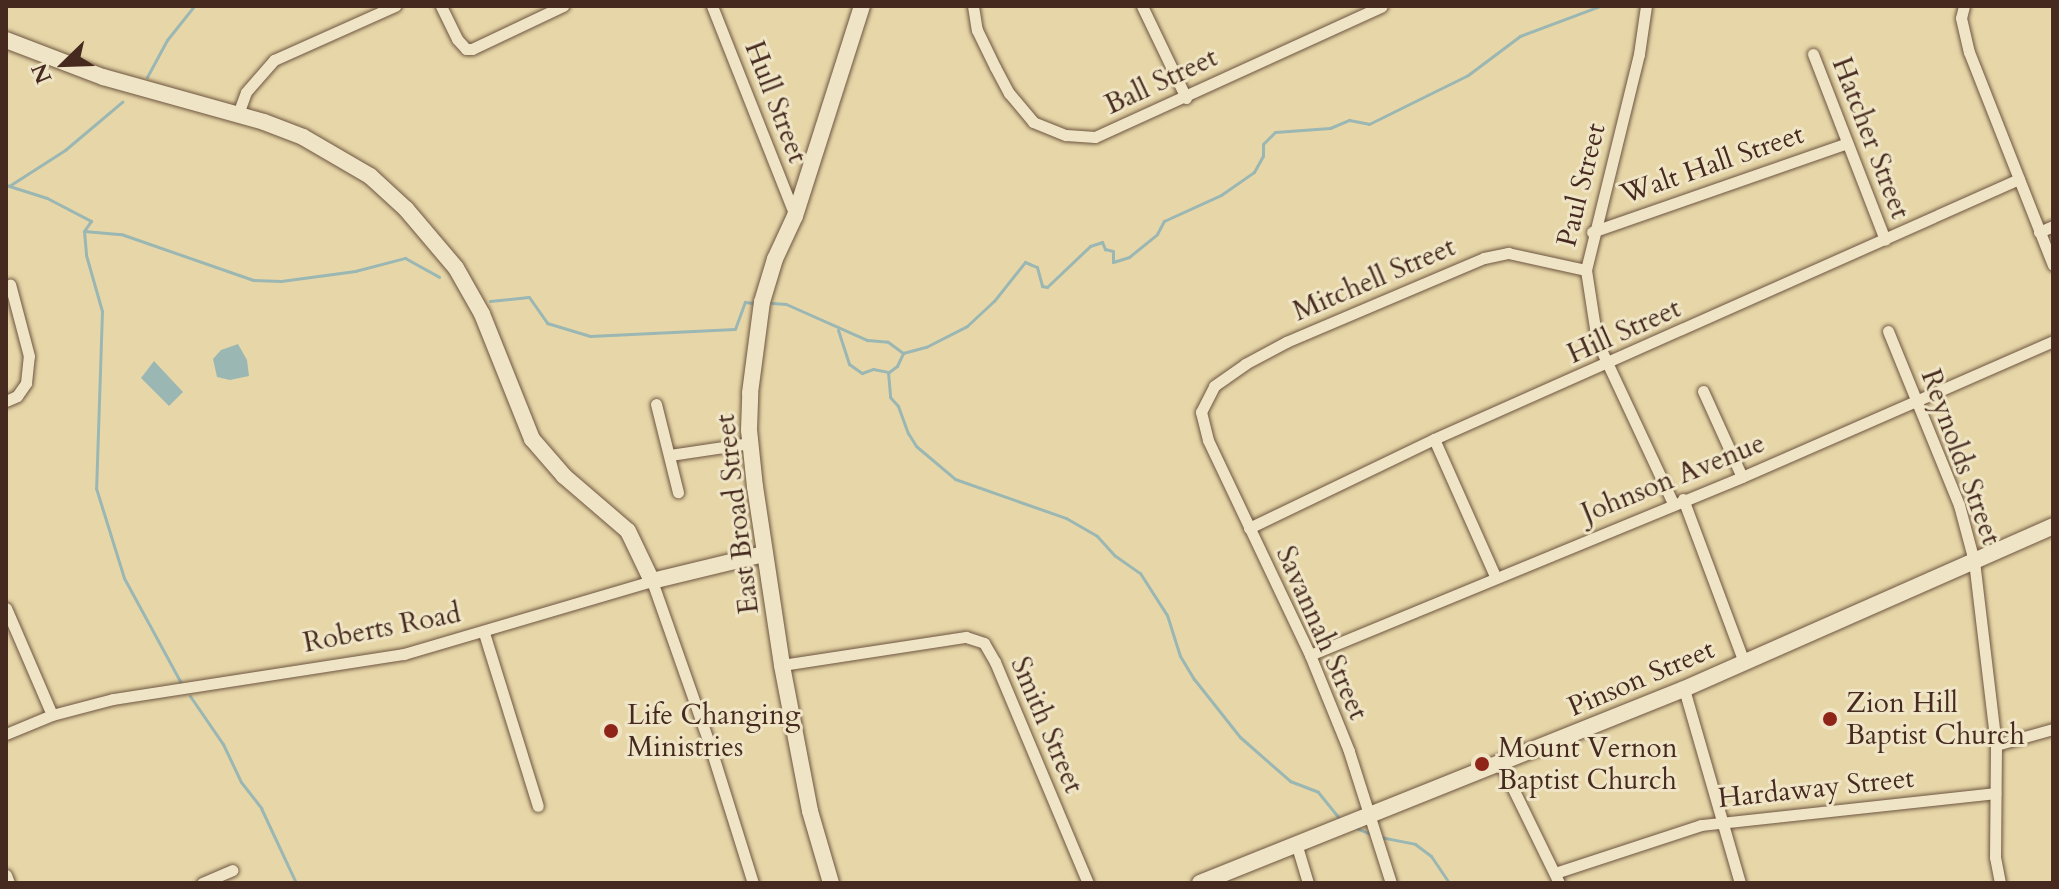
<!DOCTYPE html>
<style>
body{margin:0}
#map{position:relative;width:2059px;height:889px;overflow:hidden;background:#e7d7a8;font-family:Cardo,serif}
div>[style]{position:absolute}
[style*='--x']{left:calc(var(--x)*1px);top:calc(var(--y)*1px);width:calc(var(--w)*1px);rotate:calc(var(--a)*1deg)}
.water>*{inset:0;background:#9bb7b3}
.stream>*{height:3px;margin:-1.5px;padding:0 1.5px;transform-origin:1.5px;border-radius:1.5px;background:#9bb7b3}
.roads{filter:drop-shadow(0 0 2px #6e5541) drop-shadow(0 0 2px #6e5541)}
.street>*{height:11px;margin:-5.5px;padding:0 5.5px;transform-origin:5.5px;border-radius:5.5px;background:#efe5c6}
.secondary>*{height:16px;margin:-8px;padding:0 8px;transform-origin:8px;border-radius:8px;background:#efe5c6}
.dots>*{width:22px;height:22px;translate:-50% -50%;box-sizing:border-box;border:4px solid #efe5c6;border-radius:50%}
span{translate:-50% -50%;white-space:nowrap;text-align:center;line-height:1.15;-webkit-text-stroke:6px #efe5c6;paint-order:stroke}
.street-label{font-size:28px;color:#462a1f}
.poi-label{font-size:28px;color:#462a1f}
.left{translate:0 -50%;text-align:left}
.frame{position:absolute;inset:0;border:8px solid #462a1f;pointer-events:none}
.north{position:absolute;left:24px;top:24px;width:80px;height:80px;-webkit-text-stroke:6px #efe5c6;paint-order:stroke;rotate:247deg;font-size:22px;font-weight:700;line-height:32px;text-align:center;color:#462a1f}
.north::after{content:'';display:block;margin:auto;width:28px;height:36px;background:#462a1f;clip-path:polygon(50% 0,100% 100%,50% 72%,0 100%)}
</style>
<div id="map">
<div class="water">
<i style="clip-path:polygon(238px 344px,247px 360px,249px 376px,230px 380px,217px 377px,213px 359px,221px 350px)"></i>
<i style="clip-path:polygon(154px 361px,183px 392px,169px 406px,141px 378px)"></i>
</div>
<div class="stream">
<i style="--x:147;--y:77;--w:42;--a:-61.6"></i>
<i style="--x:167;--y:40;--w:43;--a:-51.5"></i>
<i style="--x:6;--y:185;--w:43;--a:17.6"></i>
<i style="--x:47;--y:198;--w:50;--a:27.6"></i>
<i style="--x:91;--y:221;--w:12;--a:125"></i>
<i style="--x:84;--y:231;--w:24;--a:85"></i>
<i style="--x:86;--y:255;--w:58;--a:74.1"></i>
<i style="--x:102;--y:311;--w:177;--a:91.9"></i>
<i style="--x:96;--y:488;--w:94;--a:72.7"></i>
<i style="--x:124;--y:578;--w:119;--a:61.5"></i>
<i style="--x:9;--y:186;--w:67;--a:-32.7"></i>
<i style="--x:65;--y:150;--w:75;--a:-40.1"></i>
<i style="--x:84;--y:231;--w:37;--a:5"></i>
<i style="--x:121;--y:234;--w:140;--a:19.2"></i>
<i style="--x:253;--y:280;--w:28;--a:2"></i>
<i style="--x:281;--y:281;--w:75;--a:-7.7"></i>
<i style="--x:355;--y:271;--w:52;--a:-14.6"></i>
<i style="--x:405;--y:258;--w:39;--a:29"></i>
<i style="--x:490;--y:301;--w:39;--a:-6"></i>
<i style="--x:529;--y:297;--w:32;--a:55"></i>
<i style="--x:547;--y:323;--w:45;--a:16.8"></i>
<i style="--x:590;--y:336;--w:145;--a:-2.8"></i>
<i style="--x:735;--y:329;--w:29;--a:-70"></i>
<i style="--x:745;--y:302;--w:8;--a:7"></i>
<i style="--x:772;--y:303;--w:14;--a:4"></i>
<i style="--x:786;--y:304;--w:89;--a:24"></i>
<i style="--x:867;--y:340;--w:21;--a:5"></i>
<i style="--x:888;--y:342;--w:19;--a:36"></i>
<i style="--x:903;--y:353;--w:24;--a:-15"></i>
<i style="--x:926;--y:347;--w:46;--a:-27.1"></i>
<i style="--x:967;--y:326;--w:37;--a:-43"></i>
<i style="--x:994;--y:301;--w:50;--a:-51.5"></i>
<i style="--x:1025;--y:262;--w:13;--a:23"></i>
<i style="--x:1037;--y:267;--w:20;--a:75"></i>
<i style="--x:1042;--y:286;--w:5;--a:11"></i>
<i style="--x:1047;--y:287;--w:59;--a:-43.6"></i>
<i style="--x:1090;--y:246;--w:13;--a:-18"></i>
<i style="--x:1102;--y:242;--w:8;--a:67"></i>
<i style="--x:1105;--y:249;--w:8;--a:14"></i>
<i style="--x:1113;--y:251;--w:11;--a:90"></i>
<i style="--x:1113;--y:262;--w:17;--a:-17"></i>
<i style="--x:1129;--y:257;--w:36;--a:-39"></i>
<i style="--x:1157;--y:234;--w:15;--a:-62"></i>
<i style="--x:1164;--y:221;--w:63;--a:-24.5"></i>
<i style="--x:1221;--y:195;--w:40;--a:-34.9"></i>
<i style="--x:1254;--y:172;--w:18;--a:-61"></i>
<i style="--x:1263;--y:156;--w:12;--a:-90"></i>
<i style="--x:1263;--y:144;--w:17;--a:-45"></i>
<i style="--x:1275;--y:132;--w:55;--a:-4.2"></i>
<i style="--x:1330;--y:128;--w:21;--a:-23"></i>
<i style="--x:1349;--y:120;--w:20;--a:11"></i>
<i style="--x:1369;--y:124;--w:110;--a:-26.3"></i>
<i style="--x:1468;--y:75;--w:65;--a:-36.9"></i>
<i style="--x:1520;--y:36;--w:85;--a:-20.6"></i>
<i style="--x:838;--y:330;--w:36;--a:72"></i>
<i style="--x:849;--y:364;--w:16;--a:35"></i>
<i style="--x:862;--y:373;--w:12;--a:-20"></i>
<i style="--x:873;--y:369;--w:15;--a:11"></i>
<i style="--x:888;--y:372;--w:25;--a:85"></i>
<i style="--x:890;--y:397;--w:12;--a:48"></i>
<i style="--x:898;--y:406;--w:29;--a:70"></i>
<i style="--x:908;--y:433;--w:15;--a:58"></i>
<i style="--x:916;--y:446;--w:51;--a:40.2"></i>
<i style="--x:955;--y:479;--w:118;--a:19.4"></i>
<i style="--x:1066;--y:518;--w:36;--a:30"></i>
<i style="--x:1097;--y:536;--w:25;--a:48"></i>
<i style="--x:1114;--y:555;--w:32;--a:35"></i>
<i style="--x:1140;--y:573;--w:50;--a:57.3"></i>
<i style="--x:1167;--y:615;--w:43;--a:72.4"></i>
<i style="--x:1180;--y:656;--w:27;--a:59"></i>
<i style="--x:1194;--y:679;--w:74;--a:51.6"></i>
<i style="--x:1240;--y:737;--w:67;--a:41.3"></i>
<i style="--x:1290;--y:781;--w:30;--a:21"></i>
<i style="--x:1318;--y:792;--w:35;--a:51"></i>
<i style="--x:889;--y:372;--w:10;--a:-37"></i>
<i style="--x:897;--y:366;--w:14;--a:-65"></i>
<i style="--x:190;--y:696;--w:58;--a:55.5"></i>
<i style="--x:223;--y:744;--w:42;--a:64.7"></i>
<i style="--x:241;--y:782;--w:33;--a:52"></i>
<i style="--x:261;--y:808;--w:83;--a:65"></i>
<i style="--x:1354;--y:827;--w:21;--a:23"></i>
<i style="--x:1380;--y:837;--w:36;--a:11"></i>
<i style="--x:1415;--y:844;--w:20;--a:37"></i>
<i style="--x:1431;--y:856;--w:32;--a:56"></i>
</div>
<div class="roads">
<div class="street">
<i style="--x:441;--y:6;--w:37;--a:64"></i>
<i style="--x:457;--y:39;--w:13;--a:48"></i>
<i style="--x:466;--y:49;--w:6;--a:0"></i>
<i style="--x:472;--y:49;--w:101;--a:-25.3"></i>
<i style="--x:712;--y:6;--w:226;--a:68.4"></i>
<i style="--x:973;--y:6;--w:24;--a:81"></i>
<i style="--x:977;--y:30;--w:41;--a:64.1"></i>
<i style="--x:995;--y:67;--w:30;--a:62"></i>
<i style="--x:1009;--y:93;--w:38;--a:50"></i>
<i style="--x:1033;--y:122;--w:35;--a:22"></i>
<i style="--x:1066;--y:135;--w:29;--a:4"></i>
<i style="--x:1095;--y:137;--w:315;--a:-24.5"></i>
<i style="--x:1142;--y:6;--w:102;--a:64.4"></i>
<i style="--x:1646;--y:6;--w:49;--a:98.3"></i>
<i style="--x:1639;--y:54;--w:222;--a:103.8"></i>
<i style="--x:1586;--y:270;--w:72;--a:81.2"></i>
<i style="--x:1597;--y:341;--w:179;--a:64.9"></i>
<i style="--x:1964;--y:6;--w:12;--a:104"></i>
<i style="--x:1961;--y:18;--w:35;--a:77"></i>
<i style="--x:1969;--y:52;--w:229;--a:68.5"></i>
<i style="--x:1813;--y:54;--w:199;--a:68.8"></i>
<i style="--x:238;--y:114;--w:23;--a:-70"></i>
<i style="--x:246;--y:92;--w:43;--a:-48.8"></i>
<i style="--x:274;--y:60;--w:133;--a:-24.1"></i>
<i style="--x:1592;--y:232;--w:270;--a:-19.2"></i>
<i style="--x:2039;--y:232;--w:15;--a:-23"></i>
<i style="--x:1888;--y:331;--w:188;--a:67.8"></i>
<i style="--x:1959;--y:505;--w:58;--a:75"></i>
<i style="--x:1974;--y:561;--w:185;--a:83.2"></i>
<i style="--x:1996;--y:745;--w:112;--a:90.5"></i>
<i style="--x:1995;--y:857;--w:26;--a:79"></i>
<i style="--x:1703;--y:391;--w:94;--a:65.6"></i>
<i style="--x:6;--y:401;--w:12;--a:-24"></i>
<i style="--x:17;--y:396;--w:16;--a:-55"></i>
<i style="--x:26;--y:383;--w:27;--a:-84"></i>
<i style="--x:29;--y:356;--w:74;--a:-104.8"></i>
<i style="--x:656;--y:404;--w:91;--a:76"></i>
<i style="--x:1434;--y:439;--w:150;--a:66"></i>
<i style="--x:670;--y:455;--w:81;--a:-8.5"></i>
<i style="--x:1683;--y:499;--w:174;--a:69.5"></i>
<i style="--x:1249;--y:528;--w:205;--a:-25.7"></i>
<i style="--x:1434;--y:439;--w:640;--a:-23.96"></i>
<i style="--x:6;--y:608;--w:116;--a:66.7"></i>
<i style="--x:484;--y:633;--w:181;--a:72.7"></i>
<i style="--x:1310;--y:655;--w:467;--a:-22.4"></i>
<i style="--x:1742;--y:477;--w:339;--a:-23.6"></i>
<i style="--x:782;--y:665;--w:186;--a:-8.7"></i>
<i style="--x:966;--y:637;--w:19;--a:18"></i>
<i style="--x:984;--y:643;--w:22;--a:60"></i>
<i style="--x:995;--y:662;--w:240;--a:67.2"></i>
<i style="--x:1684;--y:689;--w:202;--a:73.9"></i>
<i style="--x:6;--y:734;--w:50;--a:-22.4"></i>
<i style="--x:52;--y:715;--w:63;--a:-14.7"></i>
<i style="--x:113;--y:699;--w:294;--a:-8.8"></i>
<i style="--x:404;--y:654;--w:259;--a:-16.4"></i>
<i style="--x:652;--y:581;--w:175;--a:70.6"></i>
<i style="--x:710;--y:746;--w:144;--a:72.6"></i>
<i style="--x:1996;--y:745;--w:59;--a:-15.7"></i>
<i style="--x:1501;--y:764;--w:132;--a:64"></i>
<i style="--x:1296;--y:843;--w:42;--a:73.3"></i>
<i style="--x:1555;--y:873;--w:154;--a:-18.2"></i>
<i style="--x:1701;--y:825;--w:296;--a:-6.2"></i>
<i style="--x:6;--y:875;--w:9;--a:69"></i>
<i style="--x:202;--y:883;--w:33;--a:-23"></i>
<i style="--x:1391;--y:883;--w:139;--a:-107.7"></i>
<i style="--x:1349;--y:751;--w:104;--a:-112.1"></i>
<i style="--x:1310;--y:655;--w:238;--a:-115.4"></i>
<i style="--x:1208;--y:440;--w:29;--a:-104"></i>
<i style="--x:1201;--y:412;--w:29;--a:-63"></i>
<i style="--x:1214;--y:386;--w:38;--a:-35"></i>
<i style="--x:1245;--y:364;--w:47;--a:-28.2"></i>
<i style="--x:1286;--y:342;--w:215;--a:-23"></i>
<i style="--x:1484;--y:258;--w:25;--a:-12"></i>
<i style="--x:1508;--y:253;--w:80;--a:12.3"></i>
</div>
<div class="secondary">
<i style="--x:6;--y:40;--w:104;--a:20.9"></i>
<i style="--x:103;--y:77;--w:167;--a:15.6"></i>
<i style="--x:264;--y:122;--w:42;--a:21"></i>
<i style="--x:303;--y:137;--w:78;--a:30.2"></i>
<i style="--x:370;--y:176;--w:49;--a:42.5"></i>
<i style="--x:406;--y:209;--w:77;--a:49.7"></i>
<i style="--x:456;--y:268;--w:53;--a:60.5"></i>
<i style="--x:482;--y:314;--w:135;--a:68.2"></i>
<i style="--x:532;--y:439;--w:49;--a:49.1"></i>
<i style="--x:564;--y:476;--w:84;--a:40.7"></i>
<i style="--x:628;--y:531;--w:55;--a:64.4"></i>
<i style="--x:652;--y:581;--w:115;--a:-13.6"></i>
<i style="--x:831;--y:883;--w:75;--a:-106.3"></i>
<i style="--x:810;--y:811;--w:149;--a:-100.9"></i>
<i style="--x:782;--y:665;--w:180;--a:-98.6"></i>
<i style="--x:755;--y:487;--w:57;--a:-96"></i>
<i style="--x:749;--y:430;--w:37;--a:-88"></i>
<i style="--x:750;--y:393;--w:92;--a:-82.5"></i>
<i style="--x:762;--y:302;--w:45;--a:-73.2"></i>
<i style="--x:775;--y:259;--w:47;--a:-65.1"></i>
<i style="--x:795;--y:216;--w:220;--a:-72.3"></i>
<i style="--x:1200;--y:883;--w:521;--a:-21.84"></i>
<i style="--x:1684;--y:689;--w:403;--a:-23.8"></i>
</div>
</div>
<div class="dots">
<i style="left:1830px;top:719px;background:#8f2418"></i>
<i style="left:611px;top:731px;background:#8f2418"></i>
<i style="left:1482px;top:764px;background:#8f2418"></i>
</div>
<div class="street-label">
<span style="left:1161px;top:81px;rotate:-25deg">Ball Street</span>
<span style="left:776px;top:102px;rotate:69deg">Hull Street</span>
<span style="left:1871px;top:138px;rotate:69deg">Hatcher Street</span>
<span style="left:1712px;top:164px;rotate:-19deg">Walt Hall Street</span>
<span style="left:1581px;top:185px;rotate:-76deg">Paul Street</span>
<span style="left:1374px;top:279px;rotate:-23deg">Mitchell Street</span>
<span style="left:1624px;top:331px;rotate:-24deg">Hill Street</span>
<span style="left:1961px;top:457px;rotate:70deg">Reynolds Street</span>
<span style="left:1673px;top:478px;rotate:-22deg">Johnson Avenue</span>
<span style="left:737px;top:514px;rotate:-97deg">East Broad Street</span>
<span style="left:382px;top:628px;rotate:-11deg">Roberts Road</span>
<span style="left:1322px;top:633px;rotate:66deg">Savannah Street</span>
<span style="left:1641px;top:678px;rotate:-23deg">Pinson Street</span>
<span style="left:1047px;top:725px;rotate:67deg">Smith Street</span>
<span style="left:1816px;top:788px;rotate:-6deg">Hardaway Street</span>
</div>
<div class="poi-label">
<span class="left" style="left:1846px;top:719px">Zion Hill<br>Baptist Church</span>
<span class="left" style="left:627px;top:731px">Life Changing<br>Ministries</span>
<span class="left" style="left:1498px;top:764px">Mount Vernon<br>Baptist Church</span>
</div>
<div class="frame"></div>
<div class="north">N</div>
</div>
